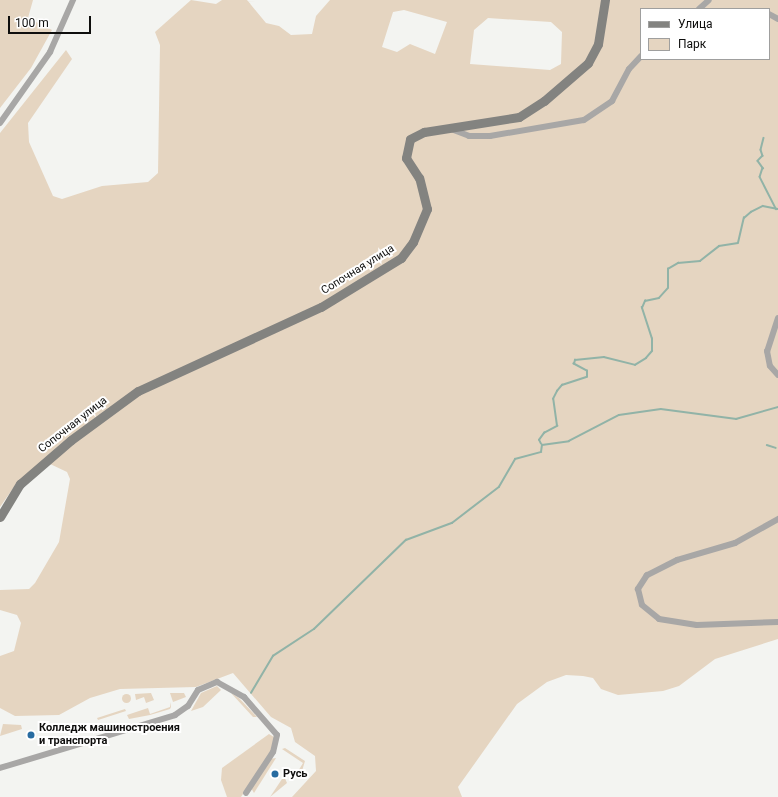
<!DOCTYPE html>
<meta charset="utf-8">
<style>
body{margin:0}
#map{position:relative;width:778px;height:797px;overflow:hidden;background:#f3f4f1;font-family:Roboto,sans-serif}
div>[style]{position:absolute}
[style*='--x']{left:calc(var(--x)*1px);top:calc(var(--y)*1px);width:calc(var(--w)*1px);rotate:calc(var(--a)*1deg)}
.green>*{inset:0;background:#e5d5c1}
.round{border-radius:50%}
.stream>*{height:1.5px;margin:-0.75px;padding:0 0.75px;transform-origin:0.75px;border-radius:0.75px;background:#91b3a7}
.minor>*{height:6px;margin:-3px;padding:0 3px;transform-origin:3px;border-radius:3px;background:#a8a7a6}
.secondary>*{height:9px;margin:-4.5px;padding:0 4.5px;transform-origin:4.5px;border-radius:4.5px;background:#838380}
.dots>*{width:11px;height:11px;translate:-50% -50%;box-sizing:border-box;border:2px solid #fff;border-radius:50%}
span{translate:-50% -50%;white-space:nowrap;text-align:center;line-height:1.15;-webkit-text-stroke:4px #fff;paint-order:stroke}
.street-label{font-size:11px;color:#0e0e0d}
.poi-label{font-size:11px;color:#0e0e0d;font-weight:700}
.left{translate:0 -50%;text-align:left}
.legend{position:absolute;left:640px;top:8px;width:130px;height:52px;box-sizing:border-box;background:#fff;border:1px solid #9f9f9e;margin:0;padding:5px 7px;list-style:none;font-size:12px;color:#0e0e0d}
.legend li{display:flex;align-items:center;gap:8px;height:20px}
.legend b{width:20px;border:1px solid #9f9f9e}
.scale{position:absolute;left:8px;top:16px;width:83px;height:18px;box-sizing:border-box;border:2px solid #0e0e0d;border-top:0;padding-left:5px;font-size:12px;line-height:14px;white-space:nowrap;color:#0e0e0d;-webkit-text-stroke:3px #fff;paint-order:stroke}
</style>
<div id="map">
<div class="green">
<i style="clip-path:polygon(0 0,33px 0,28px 18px,52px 30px,31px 68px,0 108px)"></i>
<i style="clip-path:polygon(evenodd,191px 0,216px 4px,222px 0,247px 0,266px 23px,279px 26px,291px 35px,312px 34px,316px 16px,330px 0,778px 0,778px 639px,715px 659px,679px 686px,663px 691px,618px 695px,601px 689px,593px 678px,583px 676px,566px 675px,547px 682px,517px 704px,458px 787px,462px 797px,292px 797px,316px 771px,315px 756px,295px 742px,291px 728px,271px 717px,233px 673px,196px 687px,120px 689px,90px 698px,59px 715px,15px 716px,0 708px,0 656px,14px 651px,21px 623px,17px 615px,0 610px,0 590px,29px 589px,35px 583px,59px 542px,70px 479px,67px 472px,48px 463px,16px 484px,0 507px,0 133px,66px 50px,72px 59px,28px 123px,29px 142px,53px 196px,62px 199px,102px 186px,148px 182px,158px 173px,160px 45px,155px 32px,191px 0,641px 9px,769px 9px,769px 59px,641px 59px,641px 9px,191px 0,404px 10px,447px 22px,435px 54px,410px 44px,397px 52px,382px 47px,393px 12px,404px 10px,191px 0,488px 18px,551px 22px,562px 32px,561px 64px,550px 70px,470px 64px,474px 30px,488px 18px)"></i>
<i style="clip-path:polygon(217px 686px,221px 690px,203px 707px,191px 711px,201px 693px)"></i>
<i style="clip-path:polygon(151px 693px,154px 700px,146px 703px,144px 697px,136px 700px,135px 694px)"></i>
<i style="clip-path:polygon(170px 693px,184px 693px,186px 697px,173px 702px)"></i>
<i style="clip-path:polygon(231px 693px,239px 698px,257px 717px,253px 717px)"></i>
<i class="round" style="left:121.5px;top:693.5px;width:9px;height:9px"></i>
<i style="clip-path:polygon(170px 702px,171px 707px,170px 709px,150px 715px,129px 719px,127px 715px,148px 708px,150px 714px,170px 707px)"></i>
<i style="clip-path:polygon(125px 709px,126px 711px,98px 720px,97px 718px)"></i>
<i style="clip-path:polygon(3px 724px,21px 725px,22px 729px,0 736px)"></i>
<i style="clip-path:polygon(269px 734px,274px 737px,271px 752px,241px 797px,227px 797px,221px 780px,222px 768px)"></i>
<i style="clip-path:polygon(285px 748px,305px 761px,302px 771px,297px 773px,303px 763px,282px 749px)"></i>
<i style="clip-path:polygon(276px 758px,254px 793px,251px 788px,270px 759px)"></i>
<i style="clip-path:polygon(284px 776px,287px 783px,270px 797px)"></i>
</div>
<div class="stream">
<i style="--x:764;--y:138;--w:12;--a:104"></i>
<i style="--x:761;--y:150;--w:6;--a:72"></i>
<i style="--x:763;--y:156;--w:7;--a:135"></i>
<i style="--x:758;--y:161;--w:9;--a:54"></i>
<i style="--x:763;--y:168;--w:9;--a:108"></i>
<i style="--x:760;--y:177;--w:36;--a:63"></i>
<i style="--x:541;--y:444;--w:4;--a:-117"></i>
<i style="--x:539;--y:440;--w:9;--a:-54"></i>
<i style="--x:544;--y:433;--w:15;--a:-28"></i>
<i style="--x:557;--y:426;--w:27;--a:-98"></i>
<i style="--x:553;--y:399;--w:9;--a:-63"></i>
<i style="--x:557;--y:391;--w:8;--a:-50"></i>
<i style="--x:562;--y:385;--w:26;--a:-18"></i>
<i style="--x:587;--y:377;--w:6;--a:-90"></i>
<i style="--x:587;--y:371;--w:15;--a:-152"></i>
<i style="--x:574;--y:364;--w:4;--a:-76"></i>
<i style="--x:575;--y:360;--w:29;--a:-6"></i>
<i style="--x:604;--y:357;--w:32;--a:14"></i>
<i style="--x:635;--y:365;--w:13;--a:-32"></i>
<i style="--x:646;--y:358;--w:9;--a:-49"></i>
<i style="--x:652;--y:351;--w:12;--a:-90"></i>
<i style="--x:652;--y:339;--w:33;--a:-108"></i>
<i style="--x:642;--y:308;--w:8;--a:-67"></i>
<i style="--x:645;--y:301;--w:14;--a:-12"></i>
<i style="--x:659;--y:298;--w:13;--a:-48"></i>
<i style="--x:668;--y:288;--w:19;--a:-90"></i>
<i style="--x:668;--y:269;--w:12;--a:-31"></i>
<i style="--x:678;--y:263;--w:22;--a:-5"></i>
<i style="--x:700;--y:261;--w:24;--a:-38"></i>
<i style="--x:719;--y:246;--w:19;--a:-9"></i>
<i style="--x:738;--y:243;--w:26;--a:-77"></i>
<i style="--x:744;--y:218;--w:9;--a:-41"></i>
<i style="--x:751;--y:212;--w:13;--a:-27"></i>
<i style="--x:763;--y:206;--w:15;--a:11"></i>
<i style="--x:767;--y:445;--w:9;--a:18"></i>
<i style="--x:251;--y:693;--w:43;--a:-59.3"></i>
<i style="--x:273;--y:656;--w:49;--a:-33.4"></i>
<i style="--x:314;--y:629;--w:128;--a:-44.1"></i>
<i style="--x:406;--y:540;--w:49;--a:-20.3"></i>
<i style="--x:452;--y:523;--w:59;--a:-37.5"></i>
<i style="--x:499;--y:487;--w:32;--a:-60"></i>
<i style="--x:515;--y:459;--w:27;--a:-15"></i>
<i style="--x:541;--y:452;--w:7;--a:-82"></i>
<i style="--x:542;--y:445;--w:27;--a:-8"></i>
<i style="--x:569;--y:441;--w:56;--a:-27.5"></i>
<i style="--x:619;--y:415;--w:42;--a:-8.1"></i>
<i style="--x:661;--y:409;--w:76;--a:7.6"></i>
<i style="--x:736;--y:419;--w:44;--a:-15.9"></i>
</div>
<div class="minor">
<i style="--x:699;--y:9;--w:13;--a:-42"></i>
<i style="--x:769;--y:14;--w:10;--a:29"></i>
<i style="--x:0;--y:123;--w:87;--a:-54.8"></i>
<i style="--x:50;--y:52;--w:57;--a:-66.1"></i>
<i style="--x:451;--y:129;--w:19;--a:21"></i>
<i style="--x:469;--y:136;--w:21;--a:0"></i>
<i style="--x:490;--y:136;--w:95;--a:-9.7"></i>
<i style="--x:584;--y:120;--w:34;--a:-34"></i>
<i style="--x:612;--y:101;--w:36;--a:-62"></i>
<i style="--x:629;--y:69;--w:18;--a:-47"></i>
<i style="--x:778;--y:318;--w:35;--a:108"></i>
<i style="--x:767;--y:351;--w:15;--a:79"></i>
<i style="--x:770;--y:366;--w:12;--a:48"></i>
<i style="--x:778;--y:519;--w:49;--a:150.8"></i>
<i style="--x:735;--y:543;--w:60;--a:163.7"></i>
<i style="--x:677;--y:560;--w:34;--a:153"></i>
<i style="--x:647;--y:575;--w:17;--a:123"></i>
<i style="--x:638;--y:589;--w:16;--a:76"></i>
<i style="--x:642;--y:605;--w:22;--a:39"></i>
<i style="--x:659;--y:619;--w:38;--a:9"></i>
<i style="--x:697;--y:625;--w:81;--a:-2.1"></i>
<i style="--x:0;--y:768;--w:183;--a:-16.8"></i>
<i style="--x:175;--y:715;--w:16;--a:-35"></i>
<i style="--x:188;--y:706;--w:19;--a:-58"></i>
<i style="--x:198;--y:690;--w:21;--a:-23"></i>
<i style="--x:217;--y:682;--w:31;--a:29"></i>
<i style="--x:244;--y:697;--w:50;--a:49"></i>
<i style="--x:277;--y:735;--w:17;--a:103"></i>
<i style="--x:273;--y:752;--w:49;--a:123.4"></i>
</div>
<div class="secondary">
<i style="--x:0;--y:517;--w:39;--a:-59"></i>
<i style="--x:20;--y:484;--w:67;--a:-40.8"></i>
<i style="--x:71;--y:440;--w:83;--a:-36.2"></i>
<i style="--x:138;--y:391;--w:201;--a:-24.7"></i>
<i style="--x:321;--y:307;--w:94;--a:-31.5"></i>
<i style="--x:401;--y:258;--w:20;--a:-53"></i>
<i style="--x:413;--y:242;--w:36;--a:-67"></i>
<i style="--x:427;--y:209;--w:32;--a:-104"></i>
<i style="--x:419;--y:178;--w:24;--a:-123"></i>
<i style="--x:406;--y:158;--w:19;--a:-78"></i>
<i style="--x:410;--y:139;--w:16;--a:-27"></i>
<i style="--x:424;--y:132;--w:96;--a:-9"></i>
<i style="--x:519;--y:117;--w:30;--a:-33"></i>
<i style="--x:544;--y:101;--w:58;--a:-40.8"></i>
<i style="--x:588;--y:63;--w:21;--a:-62"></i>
<i style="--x:598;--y:44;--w:45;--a:-81"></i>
</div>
<div class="dots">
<i style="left:31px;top:735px;background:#286ca1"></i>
<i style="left:275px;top:774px;background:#286ca1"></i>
</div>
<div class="street-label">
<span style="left:358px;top:270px;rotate:-32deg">Сопочная улица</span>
<span style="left:73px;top:425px;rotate:-38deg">Сопочная улица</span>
</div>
<div class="poi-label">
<span class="left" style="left:39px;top:735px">Колледж машиностроения<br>и транспорта</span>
<span class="left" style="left:283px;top:774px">Русь</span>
</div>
<ul class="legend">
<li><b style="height:5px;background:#838380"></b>Улица</li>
<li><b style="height:11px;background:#e5d5c1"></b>Парк</li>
</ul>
<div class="scale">100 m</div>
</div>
